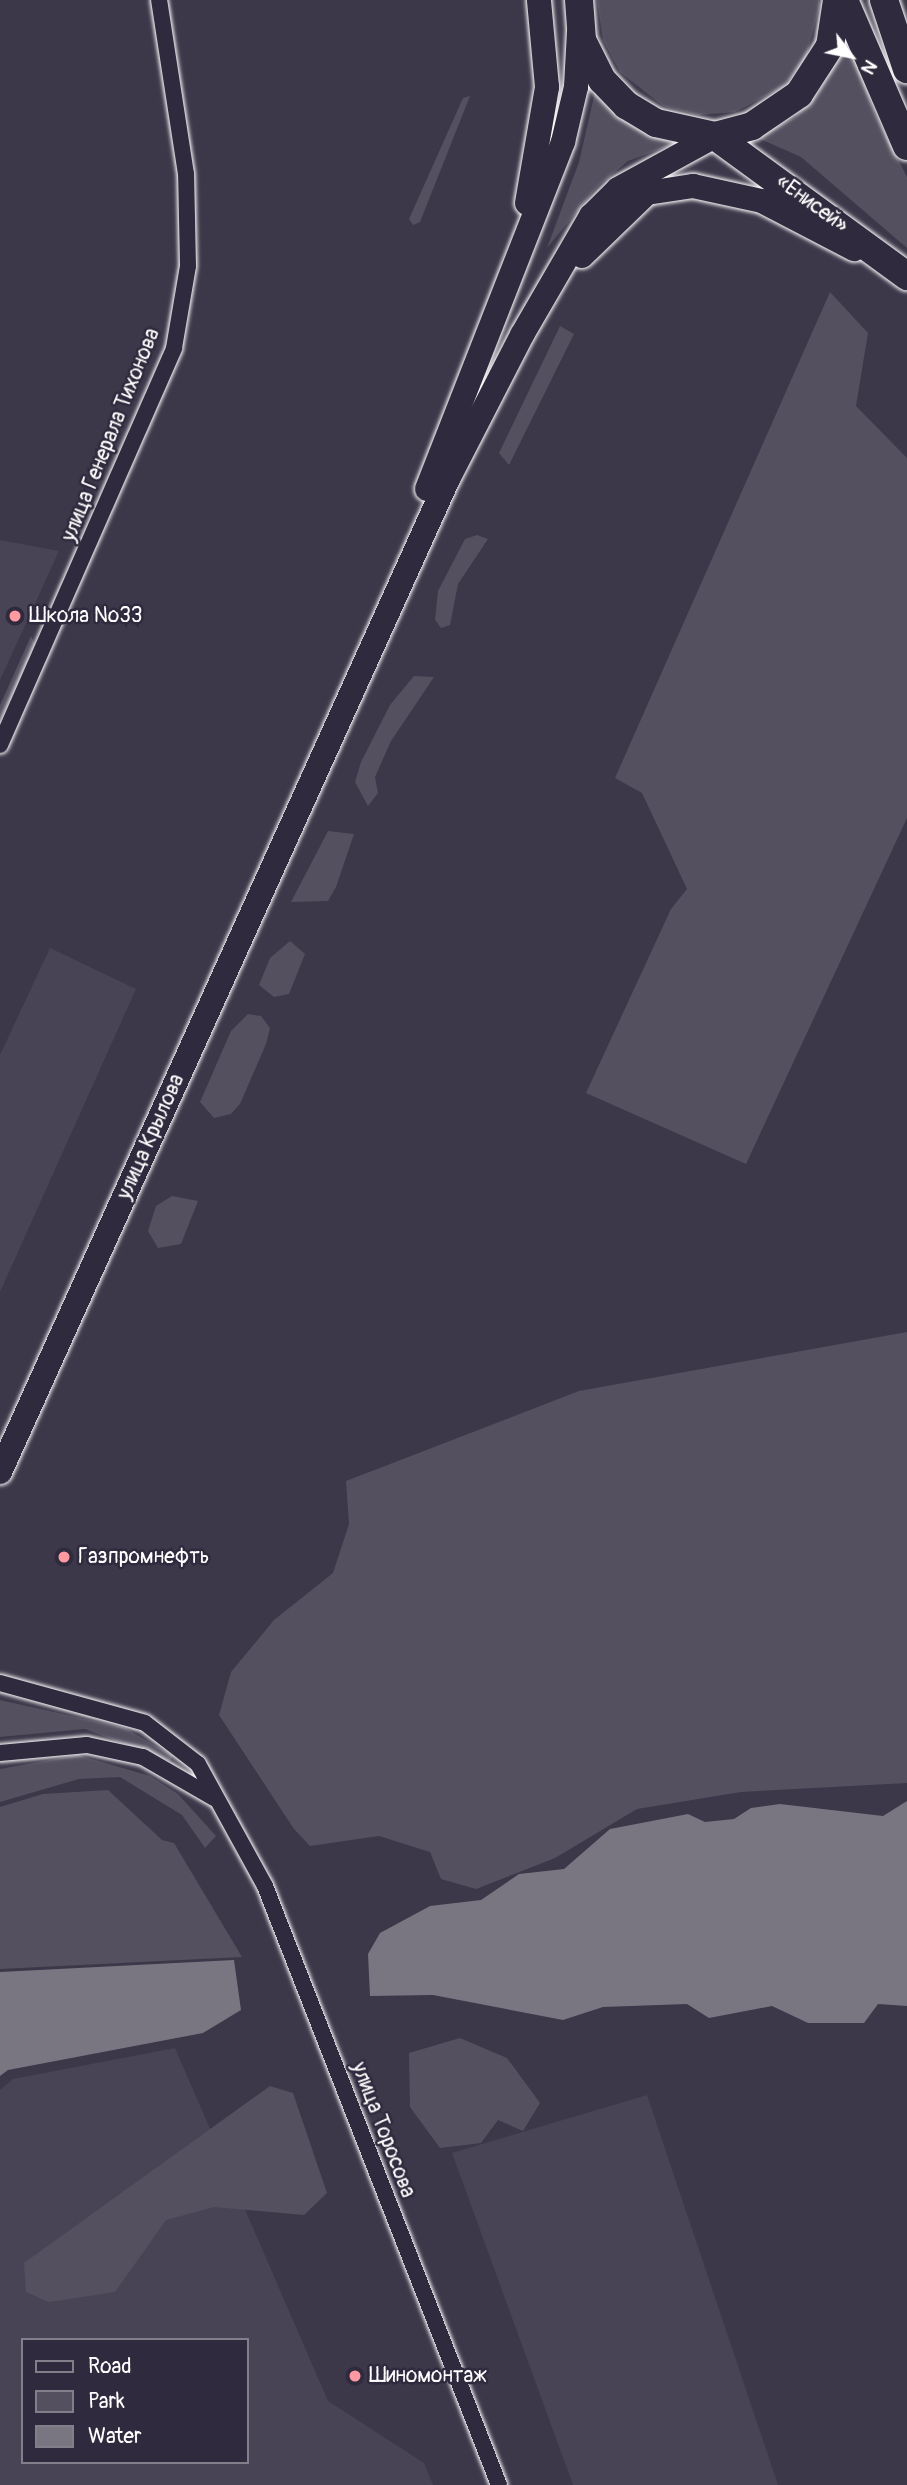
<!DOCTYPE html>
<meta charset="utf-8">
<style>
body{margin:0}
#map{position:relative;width:907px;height:2485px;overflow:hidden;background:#3c3749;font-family:Pangolin,sans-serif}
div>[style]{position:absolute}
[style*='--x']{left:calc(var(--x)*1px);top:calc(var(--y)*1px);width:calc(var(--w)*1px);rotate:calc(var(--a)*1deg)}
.built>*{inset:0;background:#494455}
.green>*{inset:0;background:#555060}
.water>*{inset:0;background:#797682}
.roads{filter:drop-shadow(0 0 2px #fff) drop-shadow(0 0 2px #fff)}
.street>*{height:16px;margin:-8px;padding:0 8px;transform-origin:8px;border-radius:8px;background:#2f2a3d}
.primary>*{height:24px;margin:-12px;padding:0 12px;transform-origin:12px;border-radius:12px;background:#2f2a3d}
.highway>*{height:28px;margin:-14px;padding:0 14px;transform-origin:14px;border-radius:14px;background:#2f2a3d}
.dots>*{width:19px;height:19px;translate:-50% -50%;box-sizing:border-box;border:4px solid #2f2a3d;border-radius:50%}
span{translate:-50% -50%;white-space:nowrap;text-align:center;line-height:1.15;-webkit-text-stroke:5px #2f2a3d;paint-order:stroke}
.street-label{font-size:21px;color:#fff}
.poi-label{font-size:21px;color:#fff}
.left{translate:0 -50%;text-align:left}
.legend{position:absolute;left:21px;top:2338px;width:228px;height:126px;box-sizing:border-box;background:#2f2a3d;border:2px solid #827f8b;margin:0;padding:9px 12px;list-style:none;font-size:21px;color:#fff}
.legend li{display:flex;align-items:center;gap:14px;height:35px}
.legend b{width:35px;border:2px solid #827f8b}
.north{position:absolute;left:816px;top:21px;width:70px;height:70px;-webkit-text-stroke:5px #2f2a3d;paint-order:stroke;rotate:122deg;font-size:19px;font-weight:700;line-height:28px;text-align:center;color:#fff}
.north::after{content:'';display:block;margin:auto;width:24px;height:32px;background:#fff;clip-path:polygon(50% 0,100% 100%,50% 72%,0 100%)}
</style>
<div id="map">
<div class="built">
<i style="clip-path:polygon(0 540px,59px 551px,0 680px)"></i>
<i style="clip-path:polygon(50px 948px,136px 989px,0 1292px,0 1055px)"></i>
<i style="clip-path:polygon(evenodd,175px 2048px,328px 2401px,424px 2463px,433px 2485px,0 2485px,0 2090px,13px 2079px,175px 2048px,23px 2340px,247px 2340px,247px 2462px,23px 2462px,23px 2340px)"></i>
<i style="clip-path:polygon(647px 2095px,778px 2485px,573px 2485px,452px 2153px)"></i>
</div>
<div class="green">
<i style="clip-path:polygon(597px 0,819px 0,820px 5px,806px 58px,783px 87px,735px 112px,698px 115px,663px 106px,620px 72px,603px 40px)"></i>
<i style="clip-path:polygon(847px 33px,875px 114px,907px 177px,907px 248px,801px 157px,756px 137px,794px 118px,819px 92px)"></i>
<i style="clip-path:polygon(595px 92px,632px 123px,674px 144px,628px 161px,597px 187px,547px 248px,579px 162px)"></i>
<i style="clip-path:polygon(470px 96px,420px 222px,413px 225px,409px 219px,463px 98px)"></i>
<i style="clip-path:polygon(830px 292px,868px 333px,856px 406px,907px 458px,907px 818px,746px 1164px,586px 1093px,671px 909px,687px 889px,642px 793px,615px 778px)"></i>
<i style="clip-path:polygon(560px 326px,574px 334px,509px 465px,499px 453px)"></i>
<i style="clip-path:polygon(477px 535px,488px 539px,458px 584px,450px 625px,441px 628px,435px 620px,438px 591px,465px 539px)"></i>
<i style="clip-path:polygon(31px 636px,35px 644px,0 721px,0 705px)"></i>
<i style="clip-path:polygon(414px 676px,434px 677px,391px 741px,375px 777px,378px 793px,368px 806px,355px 782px,361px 762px,390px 705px)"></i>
<i style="clip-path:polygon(328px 831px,354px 834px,336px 887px,328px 901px,291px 902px)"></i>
<i style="clip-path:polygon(290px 941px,305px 954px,289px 994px,274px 997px,259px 985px,270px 958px)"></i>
<i style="clip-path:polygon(248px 1014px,261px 1016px,270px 1028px,266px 1044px,240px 1104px,231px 1114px,214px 1118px,200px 1102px,231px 1031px)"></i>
<i style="clip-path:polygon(172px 1196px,198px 1201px,181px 1244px,158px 1248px,148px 1231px,156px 1206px)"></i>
<i style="clip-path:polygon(907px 1332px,907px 1783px,741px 1792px,637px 1809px,555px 1858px,476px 1889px,441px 1879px,430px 1852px,379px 1836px,310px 1846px,294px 1829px,219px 1715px,231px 1672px,274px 1620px,333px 1573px,349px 1524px,346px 1481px,579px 1391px)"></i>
<i style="clip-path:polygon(0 1700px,125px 1728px,173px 1756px,170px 1761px,85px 1729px,0 1737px)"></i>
<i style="clip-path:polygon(78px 1755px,150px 1776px,178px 1794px,216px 1836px,205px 1848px,182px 1815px,120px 1777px,79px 1779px,0 1802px,0 1769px)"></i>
<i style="clip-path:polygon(108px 1790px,162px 1840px,174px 1843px,242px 1957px,0 1969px,0 1807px,43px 1794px)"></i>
<i style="clip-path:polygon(460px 2038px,507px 2058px,540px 2103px,523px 2131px,498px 2120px,481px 2143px,440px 2148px,410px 2107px,409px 2053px)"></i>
<i style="clip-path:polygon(270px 2086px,293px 2093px,327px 2193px,304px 2215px,214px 2207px,166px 2220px,115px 2292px,49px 2302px,26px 2292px,24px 2263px)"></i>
</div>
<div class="water">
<i style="clip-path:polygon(907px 1801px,907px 2006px,878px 2004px,864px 2023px,808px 2023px,772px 2006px,709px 2018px,687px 2004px,603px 2007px,563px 2020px,433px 1995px,370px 1996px,368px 1954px,380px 1933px,430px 1906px,481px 1900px,519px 1874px,564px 1869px,610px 1829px,688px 1814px,705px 1822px,734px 1819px,751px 1808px,780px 1804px,883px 1816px)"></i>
<i style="clip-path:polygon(234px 1960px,241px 2010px,203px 2033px,8px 2070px,0 2076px,0 1972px)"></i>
</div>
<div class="roads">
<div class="street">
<i style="--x:0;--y:745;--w:433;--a:-66.3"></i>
<i style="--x:174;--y:348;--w:83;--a:-80.3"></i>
<i style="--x:188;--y:266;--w:92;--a:-91.2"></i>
<i style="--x:186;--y:174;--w:176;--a:-98.8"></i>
<i style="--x:0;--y:1683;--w:150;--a:15.4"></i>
<i style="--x:145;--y:1723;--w:67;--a:37.7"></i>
<i style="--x:198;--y:1764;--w:139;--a:61.2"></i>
<i style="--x:265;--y:1886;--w:643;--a:68.66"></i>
<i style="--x:0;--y:1753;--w:87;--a:-5.3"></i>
<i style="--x:87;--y:1745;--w:57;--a:12.1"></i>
<i style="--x:143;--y:1757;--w:82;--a:30"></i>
</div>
<div class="primary">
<i style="--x:527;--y:203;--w:118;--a:-80.2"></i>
<i style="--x:547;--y:87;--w:87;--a:-95.3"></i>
<i style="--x:582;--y:256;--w:91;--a:-44.1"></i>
<i style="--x:647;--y:193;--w:47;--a:-8.7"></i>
<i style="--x:693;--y:186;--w:71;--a:12.3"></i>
<i style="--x:762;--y:201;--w:104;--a:27.6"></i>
<i style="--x:427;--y:489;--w:373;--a:-68.6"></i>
<i style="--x:563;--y:142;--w:57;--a:-76.7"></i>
<i style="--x:576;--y:87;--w:55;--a:-86.9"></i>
<i style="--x:0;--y:1472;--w:1089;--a:-65.72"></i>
<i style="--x:448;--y:479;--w:162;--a:-62.8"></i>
<i style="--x:522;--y:335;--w:138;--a:-59.9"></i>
<i style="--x:591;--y:216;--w:38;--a:-45"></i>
<i style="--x:618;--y:189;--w:111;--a:-28.7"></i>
</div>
<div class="highway">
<i style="--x:579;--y:0;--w:40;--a:85.7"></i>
<i style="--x:582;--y:40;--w:45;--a:63.4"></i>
<i style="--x:602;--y:80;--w:35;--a:46"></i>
<i style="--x:626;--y:105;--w:35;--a:31"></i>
<i style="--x:656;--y:123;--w:60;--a:12.4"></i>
<i style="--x:715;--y:136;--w:38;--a:-15"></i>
<i style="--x:752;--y:126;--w:57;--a:-34.2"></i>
<i style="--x:799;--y:94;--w:57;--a:-57.1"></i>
<i style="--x:830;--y:46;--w:47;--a:-81.3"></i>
<i style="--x:844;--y:0;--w:159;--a:66.7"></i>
<i style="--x:884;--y:0;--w:73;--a:71.6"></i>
<i style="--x:715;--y:136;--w:238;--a:36.1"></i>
</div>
</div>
<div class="dots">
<i style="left:15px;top:616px;background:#ff9aa2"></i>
<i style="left:64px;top:1557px;background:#ff9aa2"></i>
<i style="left:355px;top:2376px;background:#ff9aa2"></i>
</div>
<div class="street-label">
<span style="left:812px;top:204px;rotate:36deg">«Енисей»</span>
<span style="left:111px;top:435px;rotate:-68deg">улица Генерала Тихонова</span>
<span style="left:151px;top:1137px;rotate:-66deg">улица Крылова</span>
<span style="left:383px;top:2130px;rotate:69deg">улица Торосова</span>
</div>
<div class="poi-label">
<span class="left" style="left:29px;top:616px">Школа №33</span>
<span class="left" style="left:78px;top:1557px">Газпромнефть</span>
<span class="left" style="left:369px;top:2376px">Шиномонтаж</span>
</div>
<ul class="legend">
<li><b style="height:9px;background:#2f2a3d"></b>Road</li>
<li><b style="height:19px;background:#555060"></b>Park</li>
<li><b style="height:19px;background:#797682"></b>Water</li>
</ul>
<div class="north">N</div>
</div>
